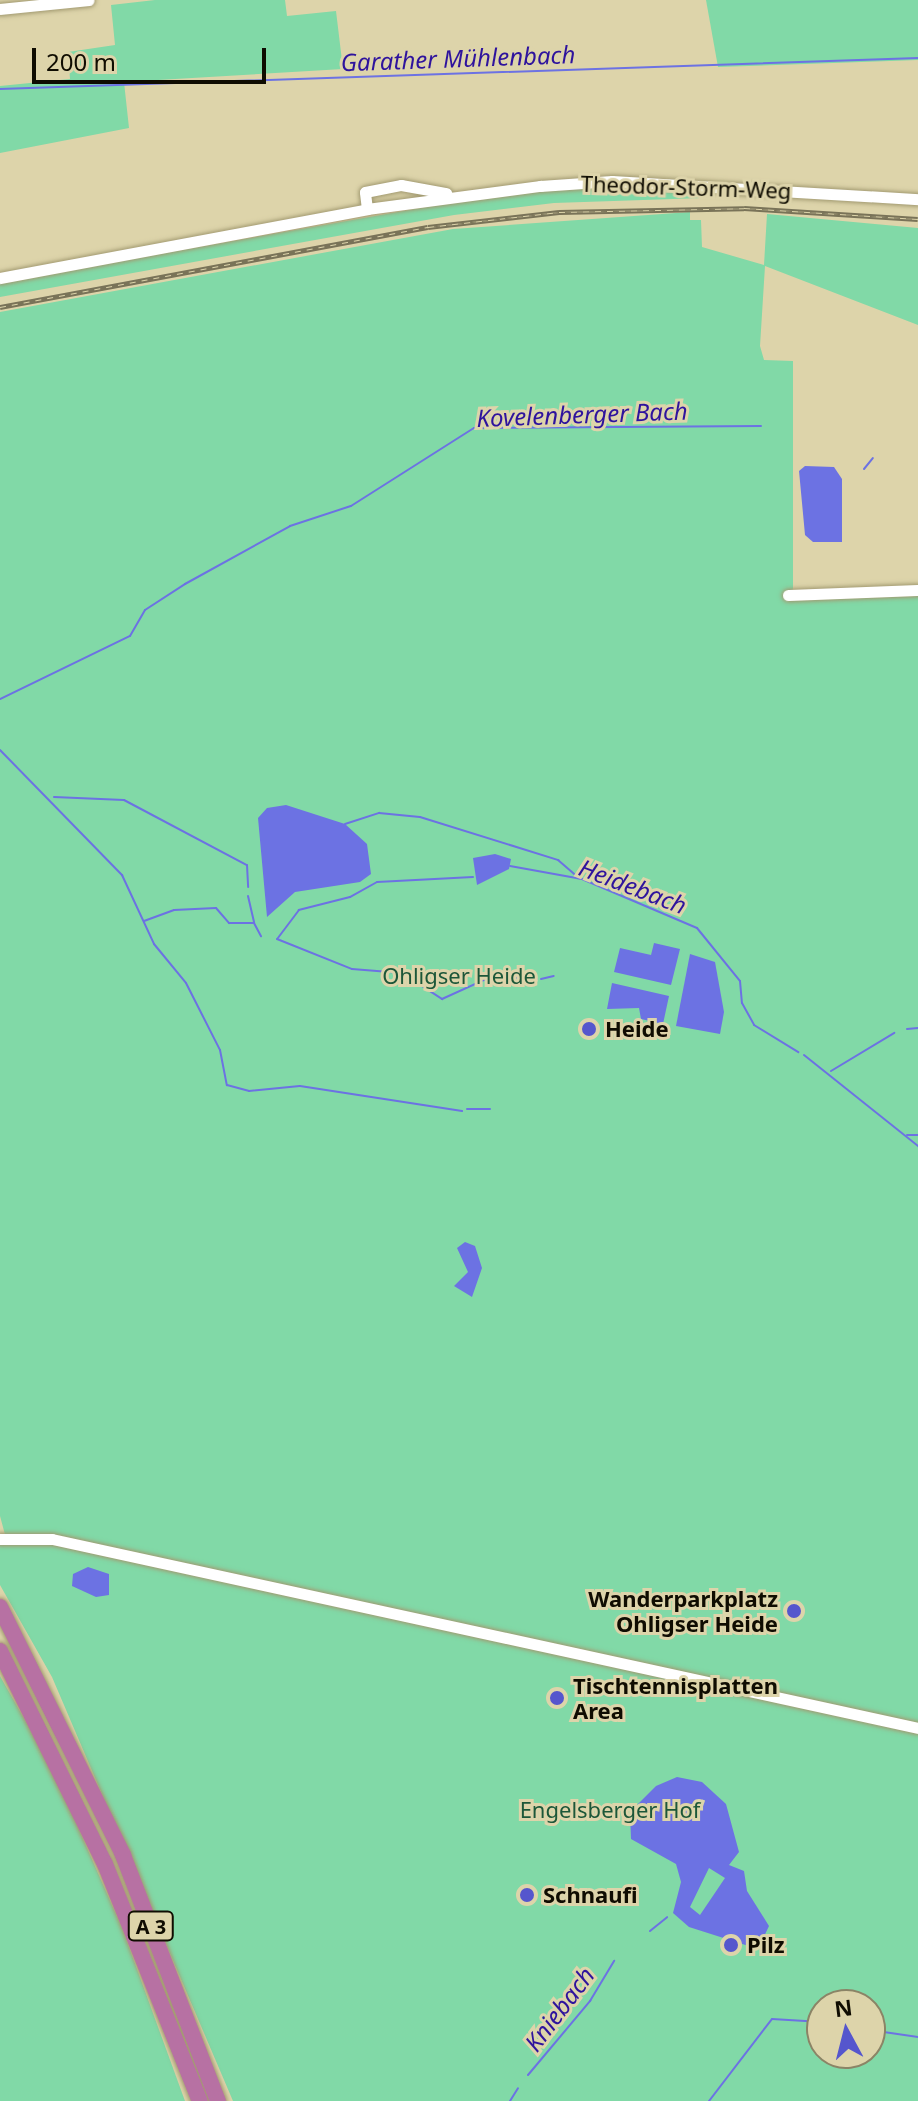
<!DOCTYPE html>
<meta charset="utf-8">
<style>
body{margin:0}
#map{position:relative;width:918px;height:2101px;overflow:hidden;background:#ddd4aa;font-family:"Noto Sans",sans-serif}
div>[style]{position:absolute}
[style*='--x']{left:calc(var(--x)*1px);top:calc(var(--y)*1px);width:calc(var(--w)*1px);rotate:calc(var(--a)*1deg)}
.green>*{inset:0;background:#81d9a7}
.water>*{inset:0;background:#6c72e3}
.stream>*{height:2px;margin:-1px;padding:0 1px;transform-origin:1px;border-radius:1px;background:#6c72e3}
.roads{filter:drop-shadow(0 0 2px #a29a71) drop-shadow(0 0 2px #a29a71)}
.minor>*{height:11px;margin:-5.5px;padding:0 5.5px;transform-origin:5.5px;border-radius:5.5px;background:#fff}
.highway>*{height:16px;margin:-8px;padding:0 8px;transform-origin:8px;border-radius:8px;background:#b771a3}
.rail>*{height:5px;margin-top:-2.5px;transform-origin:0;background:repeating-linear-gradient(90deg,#ddd4aa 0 6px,#797358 0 12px);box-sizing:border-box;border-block:2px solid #797358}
.dots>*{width:22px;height:22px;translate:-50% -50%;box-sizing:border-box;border:4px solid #ddd4aa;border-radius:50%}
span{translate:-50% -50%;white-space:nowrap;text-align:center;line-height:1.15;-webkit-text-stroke:6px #ddd4aa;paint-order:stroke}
.shield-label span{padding:2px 6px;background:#ddd4aa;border:2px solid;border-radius:6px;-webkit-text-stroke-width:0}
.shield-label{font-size:20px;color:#0f0c01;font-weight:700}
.street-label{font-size:22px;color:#0f0c01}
.park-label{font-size:22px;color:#1c5739}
.poi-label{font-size:22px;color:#0f0c01;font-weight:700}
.left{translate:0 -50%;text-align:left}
.right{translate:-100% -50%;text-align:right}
.water-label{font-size:24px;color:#2e139d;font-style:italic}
.north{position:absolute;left:806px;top:1989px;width:80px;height:80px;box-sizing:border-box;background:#ddd4aa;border:2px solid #8b8466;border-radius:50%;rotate:353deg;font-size:22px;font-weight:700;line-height:32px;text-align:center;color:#0f0c01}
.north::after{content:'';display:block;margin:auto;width:28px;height:36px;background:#5556cd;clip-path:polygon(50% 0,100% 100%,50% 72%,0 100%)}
.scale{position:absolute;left:32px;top:48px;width:234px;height:36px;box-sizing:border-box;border:4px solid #0f0c01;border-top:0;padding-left:10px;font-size:24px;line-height:28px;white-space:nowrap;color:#0f0c01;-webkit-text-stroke:6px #ddd4aa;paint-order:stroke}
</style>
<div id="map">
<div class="green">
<i style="clip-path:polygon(155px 0,285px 0,287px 16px,336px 11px,343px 69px,124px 82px,129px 128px,0 153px,0 86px,70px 79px,68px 52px,115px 45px,111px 5px)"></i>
<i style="clip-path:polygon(706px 0,918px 0,918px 60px,718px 67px)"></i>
<i style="clip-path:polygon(540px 187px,705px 191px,703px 198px,554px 203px,454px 215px,0 297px,0 282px)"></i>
<i style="clip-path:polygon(evenodd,690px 212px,690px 220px,701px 220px,702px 247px,764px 265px,767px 214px,918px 228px,918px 325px,765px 266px,760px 346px,764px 360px,793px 361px,793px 598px,918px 596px,918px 2101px,233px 2101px,52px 1677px,0 1585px,0 1544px,7px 1542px,0 1516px,0 312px,453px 229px,690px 212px,822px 2005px,870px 2005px,870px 2053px,822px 2053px,822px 2005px)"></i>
<i style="clip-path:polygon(0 1676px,52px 1768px,122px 1928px,185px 2101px,0 2101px)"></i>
</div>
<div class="water">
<i style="clip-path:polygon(805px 466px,834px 467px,842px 479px,842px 542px,813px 542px,805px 535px,799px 471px)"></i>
<i style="clip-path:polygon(286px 805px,345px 824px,367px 844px,371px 874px,360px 882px,295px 892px,267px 917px,258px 818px,267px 808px)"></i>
<i style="clip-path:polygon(495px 854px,511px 859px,509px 869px,477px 885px,473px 858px)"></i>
<i style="clip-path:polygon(654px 943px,680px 949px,671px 985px,614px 972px,620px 948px,651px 955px)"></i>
<i style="clip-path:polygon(690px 954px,715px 962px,724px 1012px,720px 1034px,676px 1026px)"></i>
<i style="clip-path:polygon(612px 983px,669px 996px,663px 1024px,641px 1019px,639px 1008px,607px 1009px)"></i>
<i style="clip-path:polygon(465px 1242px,475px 1246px,482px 1268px,472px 1297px,454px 1286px,468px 1272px,457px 1248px)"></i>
<i style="clip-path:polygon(88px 1567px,109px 1574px,109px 1595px,96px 1597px,72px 1586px,73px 1574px)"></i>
<i style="clip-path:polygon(evenodd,677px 1777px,702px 1782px,726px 1804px,739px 1852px,729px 1865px,744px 1871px,747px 1891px,769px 1926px,758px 1949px,689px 1927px,673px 1913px,681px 1882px,676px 1864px,631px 1839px,630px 1812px,656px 1786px,677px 1777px,709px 1868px,725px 1878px,700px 1915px,690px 1907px,709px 1868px)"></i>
</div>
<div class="stream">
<i style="--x:0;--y:89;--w:919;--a:-1.93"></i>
<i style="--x:864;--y:469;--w:14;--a:-51"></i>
<i style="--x:0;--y:699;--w:144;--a:-25.9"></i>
<i style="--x:130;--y:636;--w:30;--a:-60"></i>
<i style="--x:145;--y:610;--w:48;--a:-33"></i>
<i style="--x:185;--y:584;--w:120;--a:-28.9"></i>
<i style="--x:290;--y:526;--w:64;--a:-18.2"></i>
<i style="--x:351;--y:506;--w:146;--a:-32.4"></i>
<i style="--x:474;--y:428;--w:287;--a:-0.4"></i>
<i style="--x:0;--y:750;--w:175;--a:45.7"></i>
<i style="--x:122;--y:875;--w:76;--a:65.1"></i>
<i style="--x:154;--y:944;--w:50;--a:50.6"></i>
<i style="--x:186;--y:983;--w:75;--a:63.1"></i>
<i style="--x:220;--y:1050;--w:36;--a:79"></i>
<i style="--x:227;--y:1085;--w:23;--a:15"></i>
<i style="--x:249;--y:1091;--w:51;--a:-5.6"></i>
<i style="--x:300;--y:1086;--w:164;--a:8.8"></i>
<i style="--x:54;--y:797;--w:70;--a:2.5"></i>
<i style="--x:124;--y:800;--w:139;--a:27.9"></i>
<i style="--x:247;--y:865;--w:22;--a:87"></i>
<i style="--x:345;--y:824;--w:36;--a:-18"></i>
<i style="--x:379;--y:813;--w:41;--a:5.6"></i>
<i style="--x:420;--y:817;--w:145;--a:17.3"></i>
<i style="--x:558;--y:860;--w:28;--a:41"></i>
<i style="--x:510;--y:866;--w:73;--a:10.2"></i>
<i style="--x:582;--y:879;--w:125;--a:23.1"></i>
<i style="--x:697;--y:928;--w:68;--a:50.9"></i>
<i style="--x:740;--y:981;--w:22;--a:85"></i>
<i style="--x:742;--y:1003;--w:25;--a:61"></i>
<i style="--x:754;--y:1025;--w:52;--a:31.5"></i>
<i style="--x:473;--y:877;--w:96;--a:177"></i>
<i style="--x:377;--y:882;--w:31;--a:151"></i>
<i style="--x:350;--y:897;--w:53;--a:165.7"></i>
<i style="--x:299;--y:910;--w:36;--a:127"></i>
<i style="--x:277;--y:939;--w:81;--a:21.8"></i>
<i style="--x:352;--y:969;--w:50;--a:4.6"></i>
<i style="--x:402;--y:973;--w:48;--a:33"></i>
<i style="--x:442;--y:999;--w:56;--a:-24.3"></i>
<i style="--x:493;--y:976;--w:44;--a:3.9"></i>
<i style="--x:248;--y:896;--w:27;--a:77"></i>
<i style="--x:144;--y:921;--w:32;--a:-20"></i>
<i style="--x:174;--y:910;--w:42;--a:-2.7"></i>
<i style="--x:216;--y:908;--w:20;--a:49"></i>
<i style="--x:229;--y:923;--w:25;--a:0"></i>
<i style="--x:254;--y:923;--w:15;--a:62"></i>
<i style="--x:541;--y:979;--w:13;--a:-13"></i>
<i style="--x:907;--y:1029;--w:11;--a:-5"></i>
<i style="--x:804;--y:1055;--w:146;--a:38.6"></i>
<i style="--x:831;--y:1071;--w:74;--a:-31.1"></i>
<i style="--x:467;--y:1109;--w:23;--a:0"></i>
<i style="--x:907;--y:1135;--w:11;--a:0"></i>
<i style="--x:650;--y:1931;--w:22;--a:-39"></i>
<i style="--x:870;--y:2030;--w:49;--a:8.3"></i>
<i style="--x:528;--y:2075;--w:97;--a:-50"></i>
<i style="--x:590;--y:2001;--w:47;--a:-59"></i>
<i style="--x:510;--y:2101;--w:15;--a:-58"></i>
<i style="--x:709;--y:2101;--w:103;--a:-52.5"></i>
<i style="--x:772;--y:2019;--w:50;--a:3.4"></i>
</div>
<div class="roads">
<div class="minor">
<i style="--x:0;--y:9;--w:89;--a:-5.8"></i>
<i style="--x:367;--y:209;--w:17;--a:-97"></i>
<i style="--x:365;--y:192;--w:37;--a:-11"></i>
<i style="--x:401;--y:185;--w:46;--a:10.1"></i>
<i style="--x:0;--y:278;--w:373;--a:-10.6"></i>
<i style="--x:367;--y:209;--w:175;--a:-7.6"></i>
<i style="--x:540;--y:186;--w:72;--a:-4"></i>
<i style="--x:612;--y:181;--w:307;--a:3.4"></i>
<i style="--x:788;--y:595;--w:130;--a:-2.2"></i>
<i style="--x:0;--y:1539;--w:52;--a:0"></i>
<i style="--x:52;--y:1539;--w:886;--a:12.31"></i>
</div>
<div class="highway">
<i style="--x:0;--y:1607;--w:277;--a:63.6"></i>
<i style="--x:123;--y:1855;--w:264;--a:68.9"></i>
<i style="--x:0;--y:1651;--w:237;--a:63.8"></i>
<i style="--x:105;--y:1864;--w:255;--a:68.2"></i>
</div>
</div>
<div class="rail">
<i style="--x:0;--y:307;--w:435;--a:-10.6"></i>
<i style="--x:428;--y:227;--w:132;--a:-6.5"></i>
<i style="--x:559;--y:212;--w:185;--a:-1.2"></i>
<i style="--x:744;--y:208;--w:174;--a:3.6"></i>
</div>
<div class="dots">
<i style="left:589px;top:1029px;background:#5556cd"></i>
<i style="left:794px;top:1611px;background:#5556cd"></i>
<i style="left:557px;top:1698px;background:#5556cd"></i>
<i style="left:527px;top:1895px;background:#5556cd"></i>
<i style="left:731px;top:1945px;background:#5556cd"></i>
</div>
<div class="shield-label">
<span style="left:151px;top:1926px">A 3</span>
</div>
<div class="street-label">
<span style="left:686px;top:187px;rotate:2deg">Theodor-Storm-Weg</span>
</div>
<div class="park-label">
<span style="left:459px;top:976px">Ohligser Heide</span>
<span style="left:610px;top:1810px">Engelsberger Hof</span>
</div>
<div class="poi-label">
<span class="left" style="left:605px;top:1029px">Heide</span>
<span class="right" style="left:778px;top:1611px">Wanderparkplatz<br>Ohligser Heide</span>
<span class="left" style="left:573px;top:1698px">Tischtennisplatten<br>Area</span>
<span class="left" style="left:543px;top:1895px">Schnaufi</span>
<span class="left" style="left:747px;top:1945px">Pilz</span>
</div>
<div class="water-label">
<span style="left:458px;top:58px;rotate:-2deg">Garather Mühlenbach</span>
<span style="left:582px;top:414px;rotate:-2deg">Kovelenberger Bach</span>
<span style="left:633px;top:886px;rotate:21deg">Heidebach</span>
<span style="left:559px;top:2009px;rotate:-53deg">Kniebach</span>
</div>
<div class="north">N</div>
<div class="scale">200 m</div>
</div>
